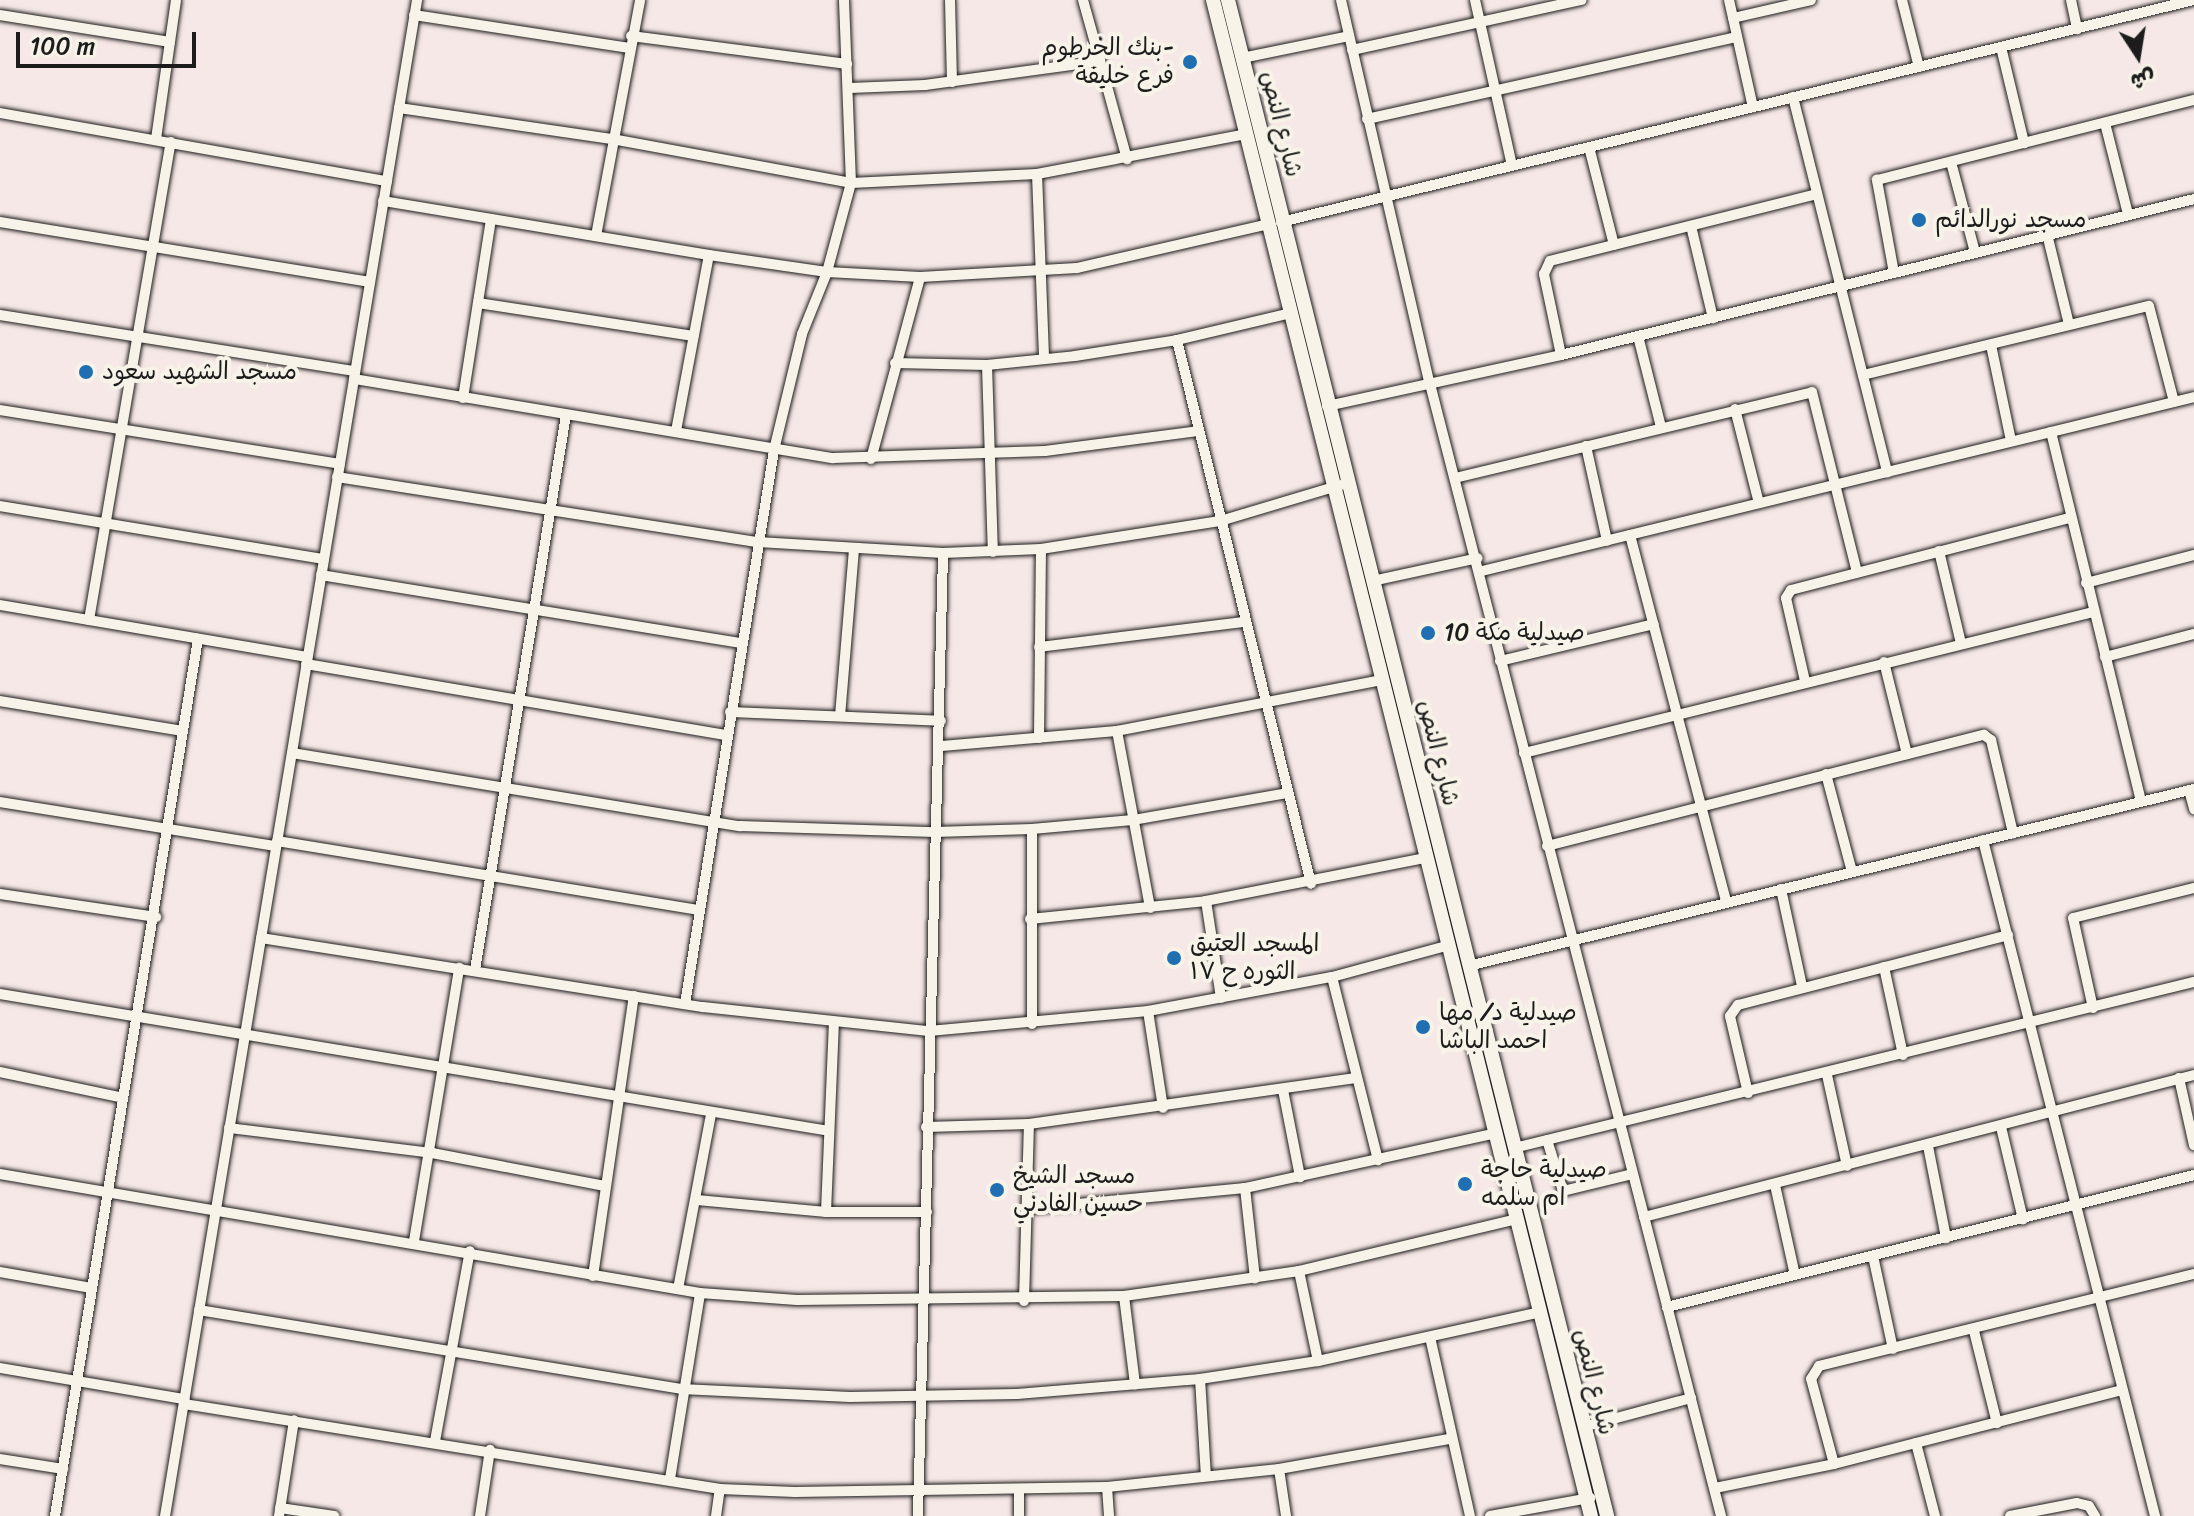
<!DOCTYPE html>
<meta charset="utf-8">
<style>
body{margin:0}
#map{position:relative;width:2194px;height:1516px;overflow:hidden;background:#f6e8e6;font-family:Sriracha,"Playpen Sans Arabic",sans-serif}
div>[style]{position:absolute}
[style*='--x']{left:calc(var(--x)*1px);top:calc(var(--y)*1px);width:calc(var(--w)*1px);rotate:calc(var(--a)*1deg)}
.roads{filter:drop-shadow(0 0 2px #1c1c1c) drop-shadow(0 0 2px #1c1c1c)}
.street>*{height:10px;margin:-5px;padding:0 5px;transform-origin:5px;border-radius:5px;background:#f7f3e8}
.secondary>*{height:14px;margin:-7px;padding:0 7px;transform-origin:7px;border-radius:7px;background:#f7f3e8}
.dots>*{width:22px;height:22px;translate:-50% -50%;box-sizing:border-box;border:4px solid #f7f3e8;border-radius:50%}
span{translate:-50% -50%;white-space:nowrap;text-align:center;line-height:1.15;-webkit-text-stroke:8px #f7f3e8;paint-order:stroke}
.poi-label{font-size:24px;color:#1c1c1c}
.right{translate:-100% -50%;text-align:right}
.left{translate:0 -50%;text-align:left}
.street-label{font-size:24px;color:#1c1c1c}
.north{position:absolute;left:2098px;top:16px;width:80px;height:80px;-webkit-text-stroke:6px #f7f3e8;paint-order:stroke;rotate:168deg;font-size:22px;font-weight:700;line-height:32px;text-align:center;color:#1c1c1c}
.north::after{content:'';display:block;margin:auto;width:28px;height:36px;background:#1c1c1c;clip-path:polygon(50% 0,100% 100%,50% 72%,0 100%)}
.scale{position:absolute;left:16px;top:32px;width:180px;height:36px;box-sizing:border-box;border:4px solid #1c1c1c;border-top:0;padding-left:10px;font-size:24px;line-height:28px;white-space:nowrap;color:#1c1c1c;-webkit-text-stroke:6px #f7f3e8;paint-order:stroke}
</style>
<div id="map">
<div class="roads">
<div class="street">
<i style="--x:950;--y:0;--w:82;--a:88.6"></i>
<i style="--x:1083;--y:0;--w:63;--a:74.4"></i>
<i style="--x:1341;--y:0;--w:394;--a:77"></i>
<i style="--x:1430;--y:384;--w:1169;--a:75.58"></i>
<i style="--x:1475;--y:0;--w:169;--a:77.4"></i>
<i style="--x:1729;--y:0;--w:110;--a:77.4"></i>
<i style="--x:1902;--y:0;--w:69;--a:75.8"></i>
<i style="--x:2071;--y:0;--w:30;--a:78"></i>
<i style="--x:0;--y:15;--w:172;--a:9"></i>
<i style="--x:414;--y:15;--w:218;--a:8.7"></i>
<i style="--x:1733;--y:18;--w:80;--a:-13"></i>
<i style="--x:631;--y:36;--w:218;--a:7.4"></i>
<i style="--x:2001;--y:47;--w:99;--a:76.5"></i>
<i style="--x:1352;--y:50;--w:235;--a:-12.3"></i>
<i style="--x:1242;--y:58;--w:109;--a:-11.6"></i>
<i style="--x:850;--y:88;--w:75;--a:-2.3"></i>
<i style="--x:925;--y:85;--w:177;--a:-7.8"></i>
<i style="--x:1100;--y:61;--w:102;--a:74.6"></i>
<i style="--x:1793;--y:97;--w:387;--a:75.9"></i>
<i style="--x:399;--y:108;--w:215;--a:8.3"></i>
<i style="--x:612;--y:139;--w:243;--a:10.4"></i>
<i style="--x:851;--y:183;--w:186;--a:-2.8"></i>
<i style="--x:1037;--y:174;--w:214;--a:-10.8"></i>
<i style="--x:0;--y:113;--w:393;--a:10"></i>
<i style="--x:1367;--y:119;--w:379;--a:-12.5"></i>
<i style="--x:2105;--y:123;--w:94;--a:75.8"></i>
<i style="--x:156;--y:139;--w:140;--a:-81.8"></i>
<i style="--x:1589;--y:147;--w:101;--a:75.7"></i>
<i style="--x:1951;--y:162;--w:93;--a:75.1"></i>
<i style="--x:1037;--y:174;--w:185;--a:87.8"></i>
<i style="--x:383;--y:201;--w:330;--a:9.4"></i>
<i style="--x:709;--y:255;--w:119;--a:8.2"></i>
<i style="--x:827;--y:272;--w:93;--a:3.1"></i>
<i style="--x:920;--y:277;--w:157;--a:-3.3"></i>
<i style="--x:1077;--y:268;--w:197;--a:-12.9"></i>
<i style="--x:0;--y:222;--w:375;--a:9.2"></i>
<i style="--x:1281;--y:222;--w:940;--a:-13.67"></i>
<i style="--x:1691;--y:226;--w:95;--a:76.6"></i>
<i style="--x:2047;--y:234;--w:93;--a:76.3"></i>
<i style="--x:596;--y:236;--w:240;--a:-79.4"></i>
<i style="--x:1894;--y:273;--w:95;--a:-100.4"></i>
<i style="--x:1877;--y:180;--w:327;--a:-14.2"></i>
<i style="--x:478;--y:303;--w:218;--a:8.7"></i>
<i style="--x:0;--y:315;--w:359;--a:9"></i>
<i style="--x:1638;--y:336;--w:94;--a:75.8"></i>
<i style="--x:1177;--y:340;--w:560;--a:76.16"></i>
<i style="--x:1991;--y:345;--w:98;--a:78.2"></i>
<i style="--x:1561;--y:355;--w:83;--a:-101.9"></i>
<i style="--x:1544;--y:274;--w:14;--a:-65"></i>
<i style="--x:1550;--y:261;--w:275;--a:-14.1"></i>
<i style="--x:895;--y:363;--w:92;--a:1.2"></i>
<i style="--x:987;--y:365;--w:88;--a:-5.8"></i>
<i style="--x:1075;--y:356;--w:103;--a:-8.9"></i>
<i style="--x:1177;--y:340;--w:117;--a:-13.3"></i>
<i style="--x:987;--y:365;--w:187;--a:88.2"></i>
<i style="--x:1863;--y:375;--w:294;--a:-13.6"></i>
<i style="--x:2149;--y:306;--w:99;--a:75.4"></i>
<i style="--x:354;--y:379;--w:485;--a:9.4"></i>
<i style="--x:833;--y:458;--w:212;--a:-1.9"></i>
<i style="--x:1045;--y:451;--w:154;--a:-7.4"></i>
<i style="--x:463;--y:398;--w:181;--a:-81.1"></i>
<i style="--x:1327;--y:406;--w:239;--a:-12.3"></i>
<i style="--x:1561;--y:355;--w:652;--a:-13.84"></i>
<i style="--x:1735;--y:409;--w:97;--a:75.7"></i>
<i style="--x:0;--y:410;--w:344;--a:9"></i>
<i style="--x:676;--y:431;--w:179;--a:-79.4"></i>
<i style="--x:2051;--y:432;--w:380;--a:76.3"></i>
<i style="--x:1586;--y:446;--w:97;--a:77.5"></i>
<i style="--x:871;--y:459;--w:188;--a:-74.9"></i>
<i style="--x:337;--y:477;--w:426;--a:8.8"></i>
<i style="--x:758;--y:542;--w:185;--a:3.4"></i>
<i style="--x:943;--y:553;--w:98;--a:-2.3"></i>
<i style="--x:1041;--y:549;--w:181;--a:-8.9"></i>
<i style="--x:1220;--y:521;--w:126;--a:-16.6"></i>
<i style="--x:1455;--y:478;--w:367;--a:-13.5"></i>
<i style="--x:1812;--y:392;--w:186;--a:76"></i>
<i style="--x:0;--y:506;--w:328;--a:9.3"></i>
<i style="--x:1630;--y:535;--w:379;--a:75.3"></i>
<i style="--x:1939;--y:551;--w:95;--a:76.6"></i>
<i style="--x:1482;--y:571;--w:733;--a:-13.73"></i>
<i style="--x:321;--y:575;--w:424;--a:9.2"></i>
<i style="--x:1372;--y:581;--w:108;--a:-12.2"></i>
<i style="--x:2086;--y:583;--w:112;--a:-14.5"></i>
<i style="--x:0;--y:605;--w:311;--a:9.6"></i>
<i style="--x:89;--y:620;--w:485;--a:-80.3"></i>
<i style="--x:1039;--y:647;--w:207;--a:-7"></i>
<i style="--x:2105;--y:657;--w:92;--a:-14.5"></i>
<i style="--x:1500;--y:661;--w:158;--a:-13.5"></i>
<i style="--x:1884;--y:662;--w:95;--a:76"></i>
<i style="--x:306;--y:664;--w:427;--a:9.6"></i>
<i style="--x:1805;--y:681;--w:85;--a:-102.9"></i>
<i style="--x:1786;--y:598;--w:9;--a:-58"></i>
<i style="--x:1791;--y:590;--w:288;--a:-14.5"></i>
<i style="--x:0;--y:701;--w:185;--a:9.3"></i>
<i style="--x:730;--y:712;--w:211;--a:2.4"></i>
<i style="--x:840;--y:716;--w:166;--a:-85.2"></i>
<i style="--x:1117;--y:731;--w:180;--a:79.4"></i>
<i style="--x:1039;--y:738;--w:189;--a:-89.4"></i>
<i style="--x:941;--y:746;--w:177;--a:-4.9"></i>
<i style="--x:1117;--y:731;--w:270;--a:-10.9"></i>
<i style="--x:292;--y:753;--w:454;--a:9.3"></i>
<i style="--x:740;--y:826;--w:195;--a:1.8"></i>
<i style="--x:935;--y:832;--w:97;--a:-1.8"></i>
<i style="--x:1032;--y:829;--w:101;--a:-5.1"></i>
<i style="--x:1133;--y:820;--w:157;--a:-9.9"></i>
<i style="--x:1524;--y:753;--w:586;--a:-13.92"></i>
<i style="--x:1826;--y:774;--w:101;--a:75.1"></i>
<i style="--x:2189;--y:790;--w:20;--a:75"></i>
<i style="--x:0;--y:802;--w:279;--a:9.1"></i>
<i style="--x:1032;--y:829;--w:195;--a:90"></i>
<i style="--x:1983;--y:840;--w:698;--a:75.72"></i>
<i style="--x:277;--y:841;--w:428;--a:9.3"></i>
<i style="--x:1547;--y:846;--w:451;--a:-14.3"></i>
<i style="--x:1984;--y:735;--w:9;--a:36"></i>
<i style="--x:1991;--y:740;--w:96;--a:76.7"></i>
<i style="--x:1781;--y:889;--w:99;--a:77.8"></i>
<i style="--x:0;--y:894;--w:158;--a:8.4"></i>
<i style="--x:1206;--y:901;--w:98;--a:81.2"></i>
<i style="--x:1030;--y:919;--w:177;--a:-5.8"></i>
<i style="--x:1206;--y:901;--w:224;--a:-11.1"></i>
<i style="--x:261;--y:938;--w:447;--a:8.9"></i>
<i style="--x:703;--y:1007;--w:227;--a:6.1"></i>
<i style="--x:929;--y:1031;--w:220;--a:-5.2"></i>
<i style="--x:1148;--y:1011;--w:187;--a:-10.5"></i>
<i style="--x:1332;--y:977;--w:122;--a:-15.2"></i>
<i style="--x:1468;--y:966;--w:747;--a:-13.7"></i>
<i style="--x:1884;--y:967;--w:90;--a:77.8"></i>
<i style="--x:475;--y:970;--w:562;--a:-80.69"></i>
<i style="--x:1332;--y:977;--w:189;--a:75.9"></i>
<i style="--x:0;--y:994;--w:840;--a:9.38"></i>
<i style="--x:685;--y:1004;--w:561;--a:-80.87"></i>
<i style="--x:774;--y:450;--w:119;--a:-76.4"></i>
<i style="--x:802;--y:334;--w:67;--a:-68"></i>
<i style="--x:827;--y:272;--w:92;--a:-74.9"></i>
<i style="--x:851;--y:183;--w:183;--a:-92.2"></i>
<i style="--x:2093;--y:1008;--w:92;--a:-102.5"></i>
<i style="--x:2073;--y:918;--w:125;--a:-13.9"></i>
<i style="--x:1148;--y:1011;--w:98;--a:81.2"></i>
<i style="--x:0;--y:1072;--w:126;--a:11.9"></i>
<i style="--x:1827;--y:1075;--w:93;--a:77.6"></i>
<i style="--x:2179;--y:1078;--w:69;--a:77.4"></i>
<i style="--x:1283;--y:1090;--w:89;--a:78.9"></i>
<i style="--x:1748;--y:1093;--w:79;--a:-103.2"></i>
<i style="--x:1730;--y:1016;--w:14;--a:-54"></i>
<i style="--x:1738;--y:1005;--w:279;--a:-14.5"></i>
<i style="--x:926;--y:1127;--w:103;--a:-1.7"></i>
<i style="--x:1029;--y:1124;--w:330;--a:-8"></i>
<i style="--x:2001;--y:1127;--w:95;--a:76.6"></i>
<i style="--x:229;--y:1128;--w:205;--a:7"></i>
<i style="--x:432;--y:1153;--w:176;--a:10.8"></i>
<i style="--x:1547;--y:1140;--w:53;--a:72.6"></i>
<i style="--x:1563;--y:1191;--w:71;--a:-13.8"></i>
<i style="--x:1928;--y:1146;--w:94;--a:78.9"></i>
<i style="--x:1514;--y:1148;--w:700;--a:-13.72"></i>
<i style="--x:0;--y:1174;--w:710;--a:9.65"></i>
<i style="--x:700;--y:1293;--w:97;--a:4.1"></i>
<i style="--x:797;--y:1300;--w:327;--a:-0.7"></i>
<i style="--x:1124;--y:1296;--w:177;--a:-8.1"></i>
<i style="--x:1299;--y:1271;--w:224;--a:-13.4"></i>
<i style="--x:1775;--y:1185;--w:92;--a:77.5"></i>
<i style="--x:1245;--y:1188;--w:91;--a:83.7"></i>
<i style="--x:697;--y:1200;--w:130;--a:5.3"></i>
<i style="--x:826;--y:1212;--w:101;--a:0"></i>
<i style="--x:1026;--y:1209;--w:220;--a:-5.5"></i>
<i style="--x:1245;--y:1188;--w:258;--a:-12.3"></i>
<i style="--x:826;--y:1212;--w:189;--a:-87.6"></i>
<i style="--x:1644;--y:1217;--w:568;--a:-14.48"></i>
<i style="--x:414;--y:1241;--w:277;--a:-80.6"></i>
<i style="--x:1873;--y:1256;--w:95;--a:77.9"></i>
<i style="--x:1299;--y:1271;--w:92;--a:78.1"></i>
<i style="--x:0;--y:1272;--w:93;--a:9.9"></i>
<i style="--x:593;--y:1276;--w:283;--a:-81.7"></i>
<i style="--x:678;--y:1289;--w:178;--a:-79.3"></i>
<i style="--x:1124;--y:1296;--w:89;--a:82.9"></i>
<i style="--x:1024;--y:1301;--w:177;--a:-88.4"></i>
<i style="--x:1667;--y:1307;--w:543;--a:-14.06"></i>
<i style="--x:199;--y:1310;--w:488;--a:9.3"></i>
<i style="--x:681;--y:1389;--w:169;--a:2.7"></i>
<i style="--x:850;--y:1397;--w:167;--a:-1"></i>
<i style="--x:1017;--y:1394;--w:184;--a:-4.7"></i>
<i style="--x:1200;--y:1379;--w:119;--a:-8.7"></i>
<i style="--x:1318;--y:1361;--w:227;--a:-12.4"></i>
<i style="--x:1974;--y:1331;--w:95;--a:76"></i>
<i style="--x:1430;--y:1337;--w:183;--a:77.4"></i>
<i style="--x:0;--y:1368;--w:187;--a:9.6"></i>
<i style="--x:1200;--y:1379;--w:97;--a:86.5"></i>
<i style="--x:184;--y:1404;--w:543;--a:9.01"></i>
<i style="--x:720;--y:1489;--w:75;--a:2.3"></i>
<i style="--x:795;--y:1492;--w:312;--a:-0.9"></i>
<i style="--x:1107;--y:1487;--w:173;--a:-6"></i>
<i style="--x:1279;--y:1469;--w:174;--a:-10"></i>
<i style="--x:1583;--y:1427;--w:112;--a:-15"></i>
<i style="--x:435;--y:1441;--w:193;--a:-79.6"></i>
<i style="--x:1916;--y:1443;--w:75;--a:75.4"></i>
<i style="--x:0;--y:1459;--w:64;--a:9"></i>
<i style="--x:1834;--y:1464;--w:88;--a:-105.1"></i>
<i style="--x:1811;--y:1379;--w:15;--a:-58"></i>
<i style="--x:1819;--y:1366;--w:386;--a:-13.8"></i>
<i style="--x:1279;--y:1469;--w:48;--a:81.5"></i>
<i style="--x:670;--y:1479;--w:188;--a:-80.8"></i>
<i style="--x:1107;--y:1487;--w:29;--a:86"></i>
<i style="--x:1715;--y:1488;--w:121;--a:-11.4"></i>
<i style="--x:1834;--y:1464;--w:297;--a:-14.4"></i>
<i style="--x:280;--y:1508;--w:55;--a:8.4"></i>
<i style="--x:55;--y:1516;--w:889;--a:-80.74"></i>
<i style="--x:165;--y:1516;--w:1537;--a:-80.56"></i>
<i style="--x:279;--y:1516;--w:97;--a:-81.1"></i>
<i style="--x:480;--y:1516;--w:67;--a:-81.4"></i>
<i style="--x:716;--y:1516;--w:27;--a:-82"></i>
<i style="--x:918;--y:1516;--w:963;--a:-88.51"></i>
<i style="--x:1019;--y:1516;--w:25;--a:-90"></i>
<i style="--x:1490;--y:1516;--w:102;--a:-10.2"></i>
<i style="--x:2010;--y:1516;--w:68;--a:-11"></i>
<i style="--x:2077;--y:1503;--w:12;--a:14"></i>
<i style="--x:2089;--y:1506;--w:12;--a:59"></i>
</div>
<div class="secondary">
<i style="--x:1213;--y:0;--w:1562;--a:76"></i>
<i style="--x:1228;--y:0;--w:1563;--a:75.96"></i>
</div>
</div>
<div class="dots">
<i style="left:1190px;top:62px;background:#1f6fb2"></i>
<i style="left:1919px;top:220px;background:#1f6fb2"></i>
<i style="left:86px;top:372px;background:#1f6fb2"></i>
<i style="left:1428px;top:633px;background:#1f6fb2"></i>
<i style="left:1174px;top:958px;background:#1f6fb2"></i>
<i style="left:1423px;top:1027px;background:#1f6fb2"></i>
<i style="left:1465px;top:1184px;background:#1f6fb2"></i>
<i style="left:997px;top:1190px;background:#1f6fb2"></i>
</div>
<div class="poi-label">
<span class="right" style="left:1174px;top:62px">بنك الخرطوم-<br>فرع خليفة</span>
<span class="left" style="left:1935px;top:220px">مسجد نورالدائم</span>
<span class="left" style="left:102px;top:372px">مسجد الشهيد سعود</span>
<span class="left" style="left:1444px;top:633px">صيدلية مكة 10</span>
<span class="left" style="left:1190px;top:958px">المسجد العتيق<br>الثوره ح ١٧</span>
<span class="left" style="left:1439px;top:1027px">صيدلية د/ مها<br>احمد الباشا</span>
<span class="left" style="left:1481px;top:1184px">صيدلية حاجة<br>ام سلمه</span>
<span class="left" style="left:1013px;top:1190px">مسجد الشيخ<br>حسين الفادني</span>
</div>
<div class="street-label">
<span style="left:1281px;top:124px;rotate:76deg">شارع النص</span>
<span style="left:1438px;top:753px;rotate:76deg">شارع النص</span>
<span style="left:1594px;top:1382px;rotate:76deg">شارع النص</span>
</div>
<div class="north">ش</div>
<div class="scale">100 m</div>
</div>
